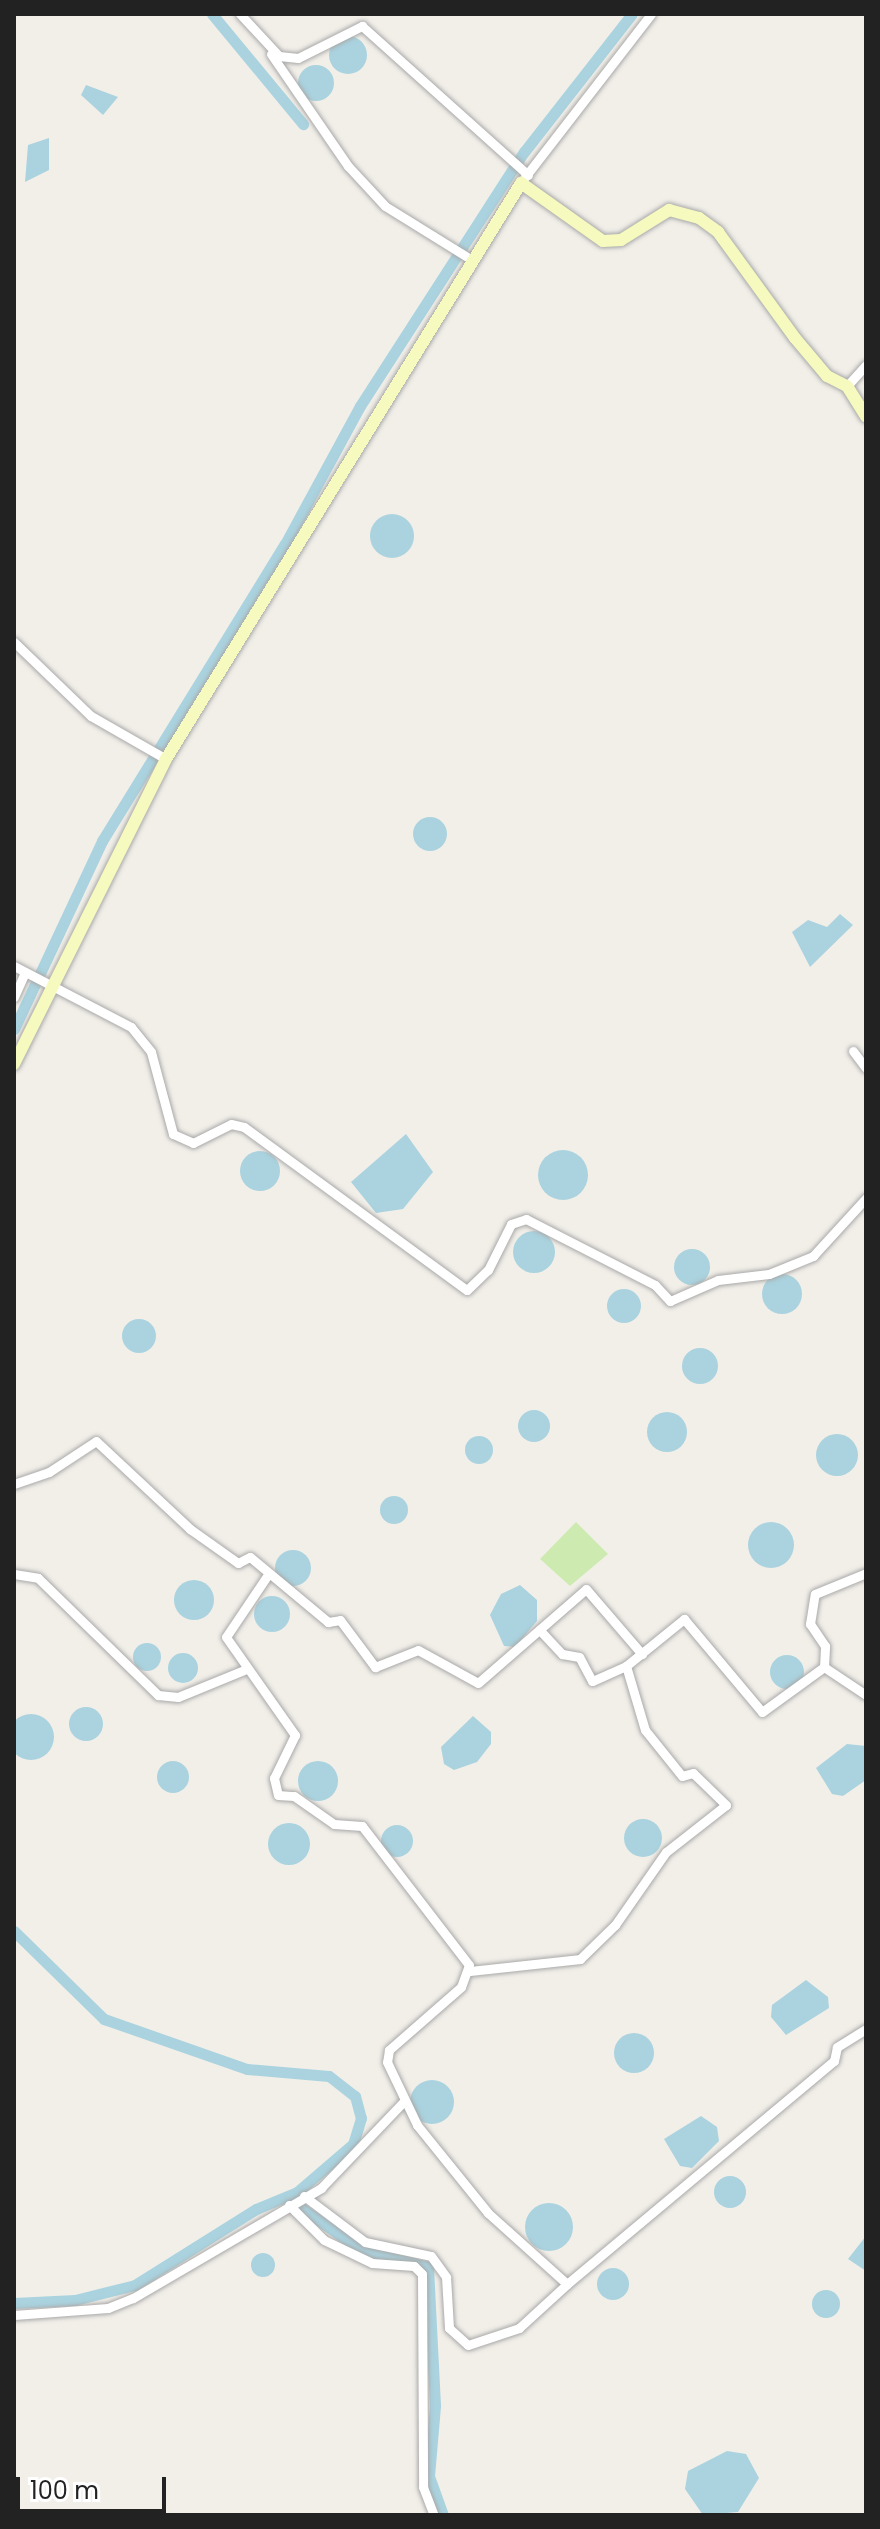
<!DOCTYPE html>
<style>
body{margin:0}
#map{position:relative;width:880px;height:2529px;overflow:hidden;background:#f2efe9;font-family:Poppins,sans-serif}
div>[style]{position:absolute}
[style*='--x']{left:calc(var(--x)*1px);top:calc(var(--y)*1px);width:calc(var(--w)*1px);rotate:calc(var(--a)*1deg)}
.grass>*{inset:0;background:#cdebb0}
.water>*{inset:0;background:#aad3df}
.round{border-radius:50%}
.canal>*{height:11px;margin:-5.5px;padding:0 5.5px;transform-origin:5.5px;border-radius:5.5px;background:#aad3df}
.roads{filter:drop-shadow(0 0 2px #a9a9a9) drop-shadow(0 0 2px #a9a9a9)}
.street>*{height:9px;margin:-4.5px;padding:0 4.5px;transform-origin:4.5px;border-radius:4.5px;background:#fff}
.secondary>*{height:12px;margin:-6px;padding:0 6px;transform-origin:6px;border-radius:6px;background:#f7fabf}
span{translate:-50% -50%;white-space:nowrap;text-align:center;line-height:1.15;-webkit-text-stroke:8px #fff;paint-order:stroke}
.frame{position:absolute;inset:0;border:16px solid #222;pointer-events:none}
.scale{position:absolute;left:16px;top:2477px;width:150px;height:36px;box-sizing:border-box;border:4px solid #222;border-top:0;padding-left:10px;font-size:24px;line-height:28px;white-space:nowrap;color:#222;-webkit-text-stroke:6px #fff;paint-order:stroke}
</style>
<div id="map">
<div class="grass">
<i style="clip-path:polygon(576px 1522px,608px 1554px,570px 1586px,540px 1559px)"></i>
</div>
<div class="water">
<i class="round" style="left:329px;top:36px;width:38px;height:38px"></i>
<i class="round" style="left:298px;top:65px;width:36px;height:36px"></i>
<i style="clip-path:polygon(86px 85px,118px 97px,103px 115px,81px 95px)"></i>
<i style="clip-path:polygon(49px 138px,49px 170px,25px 182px,28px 145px)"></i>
<i class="round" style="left:370px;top:514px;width:44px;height:44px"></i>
<i class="round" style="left:413px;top:817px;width:34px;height:34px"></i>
<i style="clip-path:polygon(840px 914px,853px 925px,810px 967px,792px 932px,808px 920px,827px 927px)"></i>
<i style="clip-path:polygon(406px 1134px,433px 1172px,403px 1209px,376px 1213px,351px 1182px)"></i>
<i class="round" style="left:538px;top:1150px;width:50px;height:50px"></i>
<i class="round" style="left:240px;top:1151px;width:40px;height:40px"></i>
<i class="round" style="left:513px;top:1231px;width:42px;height:42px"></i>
<i class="round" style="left:674px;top:1249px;width:36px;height:36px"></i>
<i class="round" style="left:762px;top:1274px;width:40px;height:40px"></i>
<i class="round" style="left:607px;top:1289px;width:34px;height:34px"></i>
<i class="round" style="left:122px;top:1319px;width:34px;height:34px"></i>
<i class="round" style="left:682px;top:1348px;width:36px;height:36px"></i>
<i class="round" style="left:518px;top:1410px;width:32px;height:32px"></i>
<i class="round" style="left:647px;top:1412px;width:40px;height:40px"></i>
<i class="round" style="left:816px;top:1434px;width:42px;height:42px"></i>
<i class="round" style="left:465px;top:1436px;width:28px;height:28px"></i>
<i class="round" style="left:380px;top:1496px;width:28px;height:28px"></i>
<i class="round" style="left:748px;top:1522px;width:46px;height:46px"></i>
<i class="round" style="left:275px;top:1550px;width:36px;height:36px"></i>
<i class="round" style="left:174px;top:1580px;width:40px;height:40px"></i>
<i style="clip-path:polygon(520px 1585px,537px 1600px,537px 1621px,515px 1647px,504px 1646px,490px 1615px,501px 1594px)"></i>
<i class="round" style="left:254px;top:1596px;width:36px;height:36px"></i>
<i class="round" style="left:133px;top:1643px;width:28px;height:28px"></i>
<i class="round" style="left:168px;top:1653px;width:30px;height:30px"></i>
<i class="round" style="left:770px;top:1655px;width:34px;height:34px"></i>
<i class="round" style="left:69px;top:1707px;width:34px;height:34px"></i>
<i class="round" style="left:8px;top:1714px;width:46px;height:46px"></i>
<i style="clip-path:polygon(473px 1716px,491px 1732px,491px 1744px,477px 1762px,454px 1770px,444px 1764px,441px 1747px)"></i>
<i style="clip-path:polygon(847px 1744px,866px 1746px,866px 1780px,843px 1796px,832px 1794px,816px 1768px)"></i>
<i class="round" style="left:157px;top:1761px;width:32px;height:32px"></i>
<i class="round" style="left:298px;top:1761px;width:40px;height:40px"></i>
<i class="round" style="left:624px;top:1819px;width:38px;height:38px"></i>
<i class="round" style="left:268px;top:1823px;width:42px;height:42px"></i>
<i class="round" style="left:381px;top:1825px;width:32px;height:32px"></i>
<i style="clip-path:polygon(806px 1980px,828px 1997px,829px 2008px,786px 2035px,771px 2017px,772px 2005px)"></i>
<i class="round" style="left:614px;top:2033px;width:40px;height:40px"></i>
<i class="round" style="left:410px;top:2080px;width:44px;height:44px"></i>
<i style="clip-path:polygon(701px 2116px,717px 2127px,719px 2141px,692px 2168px,680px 2166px,664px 2139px)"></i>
<i class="round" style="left:714px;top:2176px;width:32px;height:32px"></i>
<i class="round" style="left:525px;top:2203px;width:48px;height:48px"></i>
<i style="clip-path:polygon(866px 2236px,866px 2271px,848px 2259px)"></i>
<i class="round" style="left:251px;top:2253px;width:24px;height:24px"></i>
<i class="round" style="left:597px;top:2268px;width:32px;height:32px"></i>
<i class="round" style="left:812px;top:2290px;width:28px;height:28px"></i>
<i style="clip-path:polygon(727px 2451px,746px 2454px,759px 2478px,738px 2512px,703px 2515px,685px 2489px,688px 2471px)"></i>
</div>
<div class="canal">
<i style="--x:212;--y:14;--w:143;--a:50.4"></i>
<i style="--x:14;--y:1029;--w:208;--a:-64.9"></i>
<i style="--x:102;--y:841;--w:349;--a:-58.4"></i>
<i style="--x:285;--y:544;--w:157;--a:-61.5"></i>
<i style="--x:360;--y:406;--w:302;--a:-57.2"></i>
<i style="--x:524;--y:152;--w:175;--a:-52"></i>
<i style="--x:14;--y:1931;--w:126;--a:44.4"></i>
<i style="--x:104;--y:2019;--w:151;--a:19.3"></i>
<i style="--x:247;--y:2069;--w:82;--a:4.9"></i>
<i style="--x:329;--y:2076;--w:33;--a:38"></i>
<i style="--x:355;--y:2096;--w:23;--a:75"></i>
<i style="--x:361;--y:2118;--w:27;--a:107"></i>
<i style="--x:353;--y:2144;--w:74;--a:139.4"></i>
<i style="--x:297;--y:2192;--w:44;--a:157.5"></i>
<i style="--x:256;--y:2209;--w:143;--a:147.9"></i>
<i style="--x:135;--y:2285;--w:62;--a:166"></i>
<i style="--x:75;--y:2300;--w:61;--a:177.2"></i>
<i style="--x:300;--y:2207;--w:75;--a:35.2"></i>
<i style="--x:361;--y:2250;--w:69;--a:14.2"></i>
<i style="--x:428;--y:2267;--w:139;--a:87.1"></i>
<i style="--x:435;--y:2406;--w:70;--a:94.9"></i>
<i style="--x:429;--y:2476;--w:41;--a:70.3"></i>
</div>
<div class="roads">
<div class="street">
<i style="--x:240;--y:14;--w:57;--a:47.1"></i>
<i style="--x:279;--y:56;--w:19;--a:6"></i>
<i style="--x:298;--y:58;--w:72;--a:-26.6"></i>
<i style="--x:362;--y:26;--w:223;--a:41.9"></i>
<i style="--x:271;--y:54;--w:136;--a:55.5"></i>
<i style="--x:348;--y:166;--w:54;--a:47.2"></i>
<i style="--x:385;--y:206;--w:102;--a:31.8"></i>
<i style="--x:525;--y:177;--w:206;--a:-52.3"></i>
<i style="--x:847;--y:386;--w:28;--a:-48"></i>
<i style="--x:14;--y:642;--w:107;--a:43.9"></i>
<i style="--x:91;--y:716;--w:86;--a:29.8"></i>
<i style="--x:14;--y:966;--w:132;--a:27.5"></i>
<i style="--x:131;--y:1027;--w:32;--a:51"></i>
<i style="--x:151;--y:1052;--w:85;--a:75"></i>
<i style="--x:173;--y:1134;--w:22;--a:24"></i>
<i style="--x:193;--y:1143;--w:42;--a:-26.6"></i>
<i style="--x:231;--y:1124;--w:13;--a:13"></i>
<i style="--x:244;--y:1127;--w:276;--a:36.2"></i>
<i style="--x:467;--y:1290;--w:29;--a:-44"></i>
<i style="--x:488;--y:1270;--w:51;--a:-63.4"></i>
<i style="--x:511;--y:1224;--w:16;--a:-18"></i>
<i style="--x:526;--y:1219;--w:145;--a:27.1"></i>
<i style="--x:655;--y:1285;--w:22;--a:47"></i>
<i style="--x:670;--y:1301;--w:52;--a:-23.6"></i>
<i style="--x:718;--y:1280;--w:51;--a:-6.7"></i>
<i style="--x:769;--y:1274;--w:48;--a:-22.2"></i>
<i style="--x:813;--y:1256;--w:79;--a:-47.6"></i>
<i style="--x:14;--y:997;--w:27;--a:-66"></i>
<i style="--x:853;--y:1051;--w:21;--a:53"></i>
<i style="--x:14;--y:1484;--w:37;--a:-19"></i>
<i style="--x:49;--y:1472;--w:56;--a:-33.4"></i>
<i style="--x:96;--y:1441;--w:129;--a:43.1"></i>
<i style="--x:190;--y:1529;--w:59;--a:35.3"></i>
<i style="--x:238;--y:1563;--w:13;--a:-27"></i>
<i style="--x:250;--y:1557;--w:102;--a:39.8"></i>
<i style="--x:328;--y:1622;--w:12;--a:-9"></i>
<i style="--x:340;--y:1620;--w:59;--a:53.3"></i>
<i style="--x:375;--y:1667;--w:46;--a:-21.6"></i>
<i style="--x:418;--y:1650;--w:68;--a:28.8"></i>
<i style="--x:478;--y:1683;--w:143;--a:-41"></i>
<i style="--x:586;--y:1589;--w:86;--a:49.3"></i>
<i style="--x:14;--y:1574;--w:24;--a:9"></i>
<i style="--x:38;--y:1578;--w:168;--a:44.3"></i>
<i style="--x:158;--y:1695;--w:20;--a:6"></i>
<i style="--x:178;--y:1697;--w:71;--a:-22.2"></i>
<i style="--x:267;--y:1576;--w:73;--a:123.9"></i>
<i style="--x:226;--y:1637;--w:120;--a:54.9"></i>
<i style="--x:295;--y:1735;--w:48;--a:116"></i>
<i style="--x:274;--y:1778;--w:17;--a:77"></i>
<i style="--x:278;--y:1795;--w:16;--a:4"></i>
<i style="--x:294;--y:1796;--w:49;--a:35"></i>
<i style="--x:334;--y:1824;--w:28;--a:4"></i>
<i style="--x:362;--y:1826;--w:175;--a:52.4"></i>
<i style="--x:469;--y:1965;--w:23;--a:110"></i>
<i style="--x:461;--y:1987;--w:96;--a:138.8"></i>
<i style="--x:389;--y:2050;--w:12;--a:99"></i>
<i style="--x:387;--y:2062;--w:70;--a:64.5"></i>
<i style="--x:417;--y:2125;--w:113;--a:51.1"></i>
<i style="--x:488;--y:2213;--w:106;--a:41.9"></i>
<i style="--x:567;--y:2284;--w:348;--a:-39.9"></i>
<i style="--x:834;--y:2061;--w:14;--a:-78"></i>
<i style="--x:837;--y:2047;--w:34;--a:-32"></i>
<i style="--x:626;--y:1666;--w:75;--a:-39"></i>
<i style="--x:684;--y:1619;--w:121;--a:50"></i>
<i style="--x:762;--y:1712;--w:77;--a:-36"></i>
<i style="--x:824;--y:1667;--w:21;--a:-87"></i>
<i style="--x:825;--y:1646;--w:27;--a:-124"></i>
<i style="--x:810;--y:1624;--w:30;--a:-81"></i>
<i style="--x:815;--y:1594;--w:55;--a:-22.4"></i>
<i style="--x:824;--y:1667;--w:50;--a:33.7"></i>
<i style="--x:470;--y:1971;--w:111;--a:-6.2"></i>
<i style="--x:580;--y:1959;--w:49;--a:-44.2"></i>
<i style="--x:615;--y:1925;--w:89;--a:-55.1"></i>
<i style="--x:666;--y:1852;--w:76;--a:-38.1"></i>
<i style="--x:726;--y:1805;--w:46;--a:-135.9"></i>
<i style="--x:693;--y:1773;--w:11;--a:165"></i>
<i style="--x:682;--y:1776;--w:59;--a:-128.8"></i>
<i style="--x:645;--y:1730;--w:67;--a:-106.5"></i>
<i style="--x:626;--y:1666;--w:37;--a:156"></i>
<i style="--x:592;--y:1681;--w:27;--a:-118"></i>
<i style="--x:579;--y:1657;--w:17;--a:-170"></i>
<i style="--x:562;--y:1654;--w:33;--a:-133"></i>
<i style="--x:304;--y:2196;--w:76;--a:37"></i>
<i style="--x:365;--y:2242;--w:67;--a:12"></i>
<i style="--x:431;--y:2256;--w:26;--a:54"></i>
<i style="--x:446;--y:2277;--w:51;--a:86.6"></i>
<i style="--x:449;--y:2328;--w:25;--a:42"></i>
<i style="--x:468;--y:2345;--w:54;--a:-18.4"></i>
<i style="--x:519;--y:2328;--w:65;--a:-42.5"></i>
<i style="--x:289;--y:2205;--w:49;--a:45"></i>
<i style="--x:324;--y:2240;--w:53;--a:25.6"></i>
<i style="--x:372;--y:2263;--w:42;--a:4.1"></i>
<i style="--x:414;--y:2266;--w:11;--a:45"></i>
<i style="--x:422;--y:2274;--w:213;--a:89.7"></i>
<i style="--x:423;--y:2487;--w:30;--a:69"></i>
<i style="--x:14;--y:2315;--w:94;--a:-4.3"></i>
<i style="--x:108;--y:2308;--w:27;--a:-22"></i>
<i style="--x:133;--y:2298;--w:218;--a:-30.3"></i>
<i style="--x:321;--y:2188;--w:120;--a:-46.3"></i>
</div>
<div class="secondary">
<i style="--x:14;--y:1064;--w:341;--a:-63.5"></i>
<i style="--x:166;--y:759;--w:677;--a:-58.35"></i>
<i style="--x:521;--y:183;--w:100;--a:35.3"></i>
<i style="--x:603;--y:241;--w:18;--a:-3"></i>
<i style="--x:621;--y:240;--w:57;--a:-32"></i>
<i style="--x:669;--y:210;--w:31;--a:15"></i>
<i style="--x:699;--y:218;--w:24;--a:36"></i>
<i style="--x:718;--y:232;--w:131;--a:54"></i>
<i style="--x:795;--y:338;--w:50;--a:49.9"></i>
<i style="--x:827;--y:376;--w:22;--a:27"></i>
<i style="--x:847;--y:386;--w:36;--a:58"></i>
</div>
</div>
<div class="frame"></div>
<div class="scale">100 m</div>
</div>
